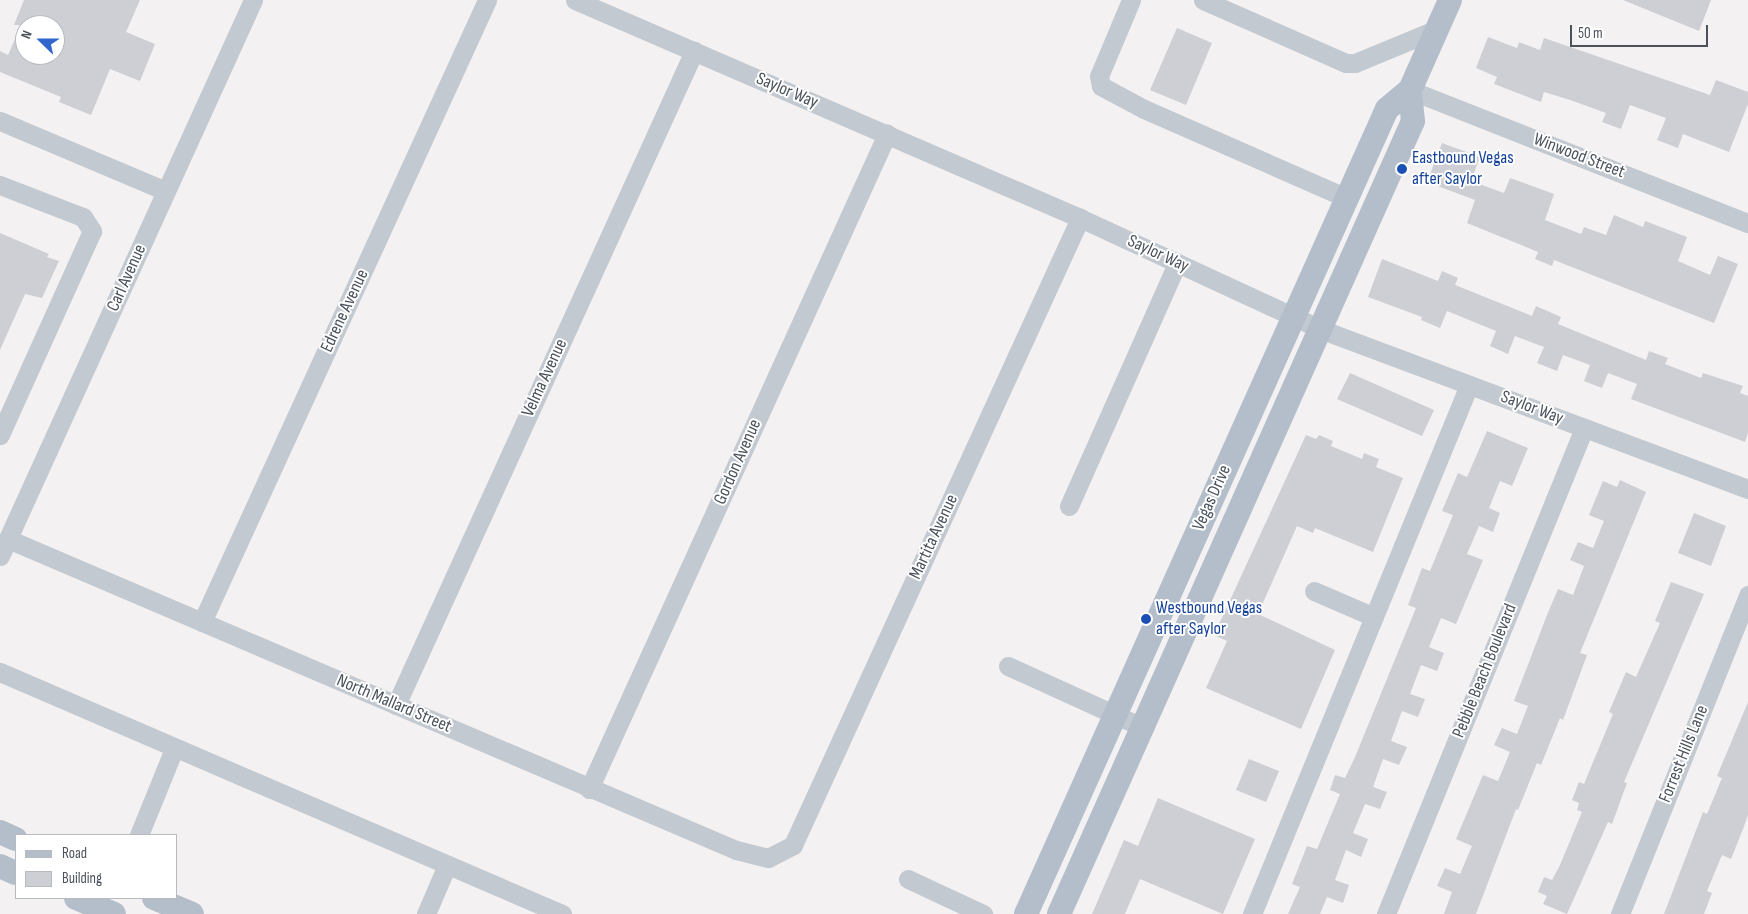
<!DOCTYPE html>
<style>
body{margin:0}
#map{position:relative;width:1748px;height:914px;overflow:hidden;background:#f3f1f1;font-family:"Sofia Sans Condensed",sans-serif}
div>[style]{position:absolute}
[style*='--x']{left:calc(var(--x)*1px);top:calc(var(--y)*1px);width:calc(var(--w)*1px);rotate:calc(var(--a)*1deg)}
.building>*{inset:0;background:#cecfd4}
.minor>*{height:19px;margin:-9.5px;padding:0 9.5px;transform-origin:9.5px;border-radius:9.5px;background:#c3c9d0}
.major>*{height:24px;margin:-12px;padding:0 12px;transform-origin:12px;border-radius:12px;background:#b4becb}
.dots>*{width:14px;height:14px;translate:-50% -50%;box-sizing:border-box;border:2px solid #fff;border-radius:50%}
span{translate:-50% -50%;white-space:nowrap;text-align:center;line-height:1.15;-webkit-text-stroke:4px #fff;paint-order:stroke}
.street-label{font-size:18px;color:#4b525c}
.transit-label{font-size:18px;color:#164399}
.left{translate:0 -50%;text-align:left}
.legend{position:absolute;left:15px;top:834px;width:162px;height:65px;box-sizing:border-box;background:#fff;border:1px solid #b7babe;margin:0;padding:6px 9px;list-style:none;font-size:15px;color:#4b525c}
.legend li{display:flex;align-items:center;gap:10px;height:25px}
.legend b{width:25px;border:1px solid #b7babe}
.north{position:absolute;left:15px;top:15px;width:50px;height:50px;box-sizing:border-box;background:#fff;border:1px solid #b7babe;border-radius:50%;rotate:292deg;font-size:14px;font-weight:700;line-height:20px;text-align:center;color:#4b525c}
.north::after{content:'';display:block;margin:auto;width:18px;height:22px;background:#3167cc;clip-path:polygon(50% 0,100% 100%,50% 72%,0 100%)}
.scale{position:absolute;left:1570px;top:25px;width:138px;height:22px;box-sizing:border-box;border:2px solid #4b525c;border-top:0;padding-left:6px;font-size:15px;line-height:18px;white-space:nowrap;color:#4b525c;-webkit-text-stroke:4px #fff;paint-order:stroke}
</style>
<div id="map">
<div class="building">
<i style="clip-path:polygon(evenodd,24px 0,140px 0,126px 32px,155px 44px,140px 81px,110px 69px,91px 115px,59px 102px,61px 97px,0 72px,0 51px,8px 55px,21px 25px,14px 25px,24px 0,25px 25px,55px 25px,55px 55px,25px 55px,25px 25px)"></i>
<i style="clip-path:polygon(1623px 0,1711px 0,1699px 31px)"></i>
<i style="clip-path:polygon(1177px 28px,1212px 43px,1186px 105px,1150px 90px)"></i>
<i style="clip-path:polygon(1488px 37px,1517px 48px,1519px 42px,1540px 50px,1544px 38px,1710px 95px,1716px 80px,1748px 92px,1748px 104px,1729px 152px,1683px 134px,1678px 148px,1657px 140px,1666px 118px,1630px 105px,1621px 129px,1602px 122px,1606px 113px,1570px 100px,1544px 92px,1541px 102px,1494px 84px,1497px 77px,1476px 68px)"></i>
<i style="clip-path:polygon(1442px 143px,1480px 157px,1471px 181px,1504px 193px,1510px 178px,1554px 194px,1545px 220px,1581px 234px,1584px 227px,1606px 235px,1614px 215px,1643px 227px,1645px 221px,1687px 237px,1678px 261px,1710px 275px,1718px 256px,1738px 264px,1714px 323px,1554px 260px,1552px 266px,1535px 259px,1538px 252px,1467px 223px,1475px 200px,1427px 182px)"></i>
<i style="clip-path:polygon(0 233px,49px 254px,47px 257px,59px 261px,42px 298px,25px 294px,0 350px)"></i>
<i style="clip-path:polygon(1382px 259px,1438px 281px,1442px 271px,1458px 278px,1455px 285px,1532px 316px,1536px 306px,1561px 317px,1558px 324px,1646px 360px,1649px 351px,1668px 358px,1665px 364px,1701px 378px,1703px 373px,1743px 386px,1740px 393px,1748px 396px,1748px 433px,1745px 442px,1631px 399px,1637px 384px,1608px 373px,1602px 388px,1584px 381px,1590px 365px,1563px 355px,1557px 371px,1537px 363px,1544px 347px,1515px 336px,1508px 354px,1490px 346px,1496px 331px,1447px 311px,1440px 328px,1421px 320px,1422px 317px,1368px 297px)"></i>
<i style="clip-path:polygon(1350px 373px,1434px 410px,1422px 436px,1337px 399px)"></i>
<i style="clip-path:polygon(1487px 431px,1528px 448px,1512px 486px,1500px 481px,1489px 508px,1500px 513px,1493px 532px,1479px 526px,1467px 554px,1483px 560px,1456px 624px,1441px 618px,1429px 647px,1444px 653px,1437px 671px,1421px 665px,1410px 694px,1425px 699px,1418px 717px,1402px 711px,1391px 741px,1407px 747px,1399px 765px,1383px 759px,1373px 787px,1387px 792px,1380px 809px,1365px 804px,1353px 833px,1368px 839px,1361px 857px,1346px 850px,1335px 880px,1349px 885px,1343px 903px,1327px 897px,1320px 914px,1288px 914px,1300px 887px,1292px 884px,1307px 846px,1317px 849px,1340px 794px,1330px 790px,1335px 775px,1345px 778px,1355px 757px,1416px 608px,1408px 605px,1422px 568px,1430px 571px,1453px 515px,1442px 511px,1458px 473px,1467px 477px)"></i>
<i style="clip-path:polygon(1306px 435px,1316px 439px,1319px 435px,1333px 441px,1331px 446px,1362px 459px,1364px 453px,1379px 459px,1376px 467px,1403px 478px,1373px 552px,1315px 528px,1313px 533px,1297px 526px,1258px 614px,1335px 650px,1301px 729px,1206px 688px,1227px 641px,1214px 635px)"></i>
<i style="clip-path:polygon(1620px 480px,1646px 492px,1580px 653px,1587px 655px,1563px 720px,1560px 718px,1541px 765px,1537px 763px,1518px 810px,1516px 809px,1476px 914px,1444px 914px,1452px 892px,1437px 886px,1445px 868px,1460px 874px,1472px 846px,1456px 839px,1483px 775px,1498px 781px,1510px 752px,1494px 745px,1502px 728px,1517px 734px,1528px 706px,1514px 701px,1547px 615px,1558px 589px,1573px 595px,1584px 566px,1570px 560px,1578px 542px,1593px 548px,1604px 521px,1589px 515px,1603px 481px,1617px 487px)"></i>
<i style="clip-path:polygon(1694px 513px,1726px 526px,1711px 566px,1678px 553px)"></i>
<i style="clip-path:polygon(1671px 582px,1704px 594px,1624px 782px,1627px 783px,1612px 824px,1608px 822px,1567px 914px,1543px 904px,1547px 896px,1538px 892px,1544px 877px,1552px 880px,1560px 865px,1582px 812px,1577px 810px,1579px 803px,1572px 800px,1579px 782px,1584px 784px,1613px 714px,1609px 712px,1626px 672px,1636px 677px,1660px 623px,1655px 621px)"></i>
<i style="clip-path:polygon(1748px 702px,1748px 815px,1743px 829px,1731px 859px,1722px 855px,1707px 891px,1712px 893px,1704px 914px,1664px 914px,1703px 812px,1707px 814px,1722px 778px,1717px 776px)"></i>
<i style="clip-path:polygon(1249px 759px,1279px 771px,1266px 802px,1236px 790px)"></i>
<i style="clip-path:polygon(1158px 798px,1255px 839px,1223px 914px,1140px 879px,1125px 914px,1092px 914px,1124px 840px,1138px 846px)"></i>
</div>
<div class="minor">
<i style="--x:575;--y:0;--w:550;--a:23.35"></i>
<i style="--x:1080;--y:218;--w:264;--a:24.8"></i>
<i style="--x:1320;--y:329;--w:457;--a:20.5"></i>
<i style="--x:1131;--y:0;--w:82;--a:112.8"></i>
<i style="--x:1099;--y:76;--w:10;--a:79"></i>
<i style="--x:1101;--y:86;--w:49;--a:28.1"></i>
<i style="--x:1144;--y:109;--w:222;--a:23.7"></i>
<i style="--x:1203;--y:0;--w:156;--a:23.8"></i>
<i style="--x:1346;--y:63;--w:9;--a:0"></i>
<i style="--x:1355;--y:63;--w:89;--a:-22.5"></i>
<i style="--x:1410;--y:90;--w:363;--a:21.5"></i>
<i style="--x:0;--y:121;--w:180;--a:22.9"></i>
<i style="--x:0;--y:185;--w:89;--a:21.1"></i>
<i style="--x:83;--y:217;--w:17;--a:57"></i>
<i style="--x:92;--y:231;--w:224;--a:114.3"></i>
<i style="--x:1069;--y:506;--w:266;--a:-66"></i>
<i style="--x:8;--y:539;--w:792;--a:23.13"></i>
<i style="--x:736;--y:850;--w:33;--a:14"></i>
<i style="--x:768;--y:858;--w:28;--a:-27"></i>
<i style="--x:793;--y:845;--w:690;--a:-65.4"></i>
<i style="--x:0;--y:556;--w:611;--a:-65.53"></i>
<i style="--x:1314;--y:591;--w:65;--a:23.4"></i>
<i style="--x:202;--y:622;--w:684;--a:-65.38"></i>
<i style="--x:1008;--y:666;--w:147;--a:24.5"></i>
<i style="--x:0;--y:672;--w:612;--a:23.3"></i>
<i style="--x:396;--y:705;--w:719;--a:-65.5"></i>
<i style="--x:589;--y:789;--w:720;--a:-65.54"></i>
<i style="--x:139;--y:835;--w:93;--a:-67.9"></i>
<i style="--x:908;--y:879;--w:83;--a:25"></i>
<i style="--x:426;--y:914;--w:53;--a:-66.8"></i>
<i style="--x:1252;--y:914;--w:572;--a:-67.7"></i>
<i style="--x:1386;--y:914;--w:525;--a:-67.83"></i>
<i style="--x:1620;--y:914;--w:344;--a:-68.1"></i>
</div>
<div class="major">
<i style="--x:0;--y:832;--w:17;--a:24"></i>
<i style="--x:0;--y:866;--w:17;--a:24"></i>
<i style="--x:76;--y:898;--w:41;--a:22.8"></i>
<i style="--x:154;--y:898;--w:41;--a:22.8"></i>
<i style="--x:1026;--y:914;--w:882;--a:-65.85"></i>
<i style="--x:1387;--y:109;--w:30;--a:-40"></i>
<i style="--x:1410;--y:90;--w:98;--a:-66"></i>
<i style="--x:1059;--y:914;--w:868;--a:-65.94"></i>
<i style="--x:1413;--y:121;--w:31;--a:-96"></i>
</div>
<div class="dots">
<i style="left:1402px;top:169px;background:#1a4fb4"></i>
<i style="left:1146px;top:619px;background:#1a4fb4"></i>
</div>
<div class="street-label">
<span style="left:787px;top:91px;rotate:23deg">Saylor Way</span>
<span style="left:1579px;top:156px;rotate:21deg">Winwood Street</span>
<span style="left:1158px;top:254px;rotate:25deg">Saylor Way</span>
<span style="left:127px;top:278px;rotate:-66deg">Carl Avenue</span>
<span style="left:345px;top:311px;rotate:-65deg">Edrene Avenue</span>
<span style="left:545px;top:378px;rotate:-65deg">Velma Avenue</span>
<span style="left:1532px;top:408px;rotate:21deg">Saylor Way</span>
<span style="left:738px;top:462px;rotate:-66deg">Gordon Avenue</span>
<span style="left:1212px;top:498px;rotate:-66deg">Vegas Drive</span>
<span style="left:934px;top:537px;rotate:-65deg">Martita Avenue</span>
<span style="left:1485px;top:671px;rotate:-68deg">Pebble Beach Boulevard</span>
<span style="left:394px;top:704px;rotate:23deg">North Mallard Street</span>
<span style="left:1684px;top:754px;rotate:-68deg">Forrest Hills Lane</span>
</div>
<div class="transit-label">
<span class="left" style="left:1412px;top:169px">Eastbound Vegas<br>after Saylor</span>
<span class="left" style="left:1156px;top:619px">Westbound Vegas<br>after Saylor</span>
</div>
<ul class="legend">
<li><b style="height:6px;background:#b4becb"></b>Road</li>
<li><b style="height:14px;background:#cecfd4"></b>Building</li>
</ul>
<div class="north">N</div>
<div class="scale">50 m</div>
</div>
